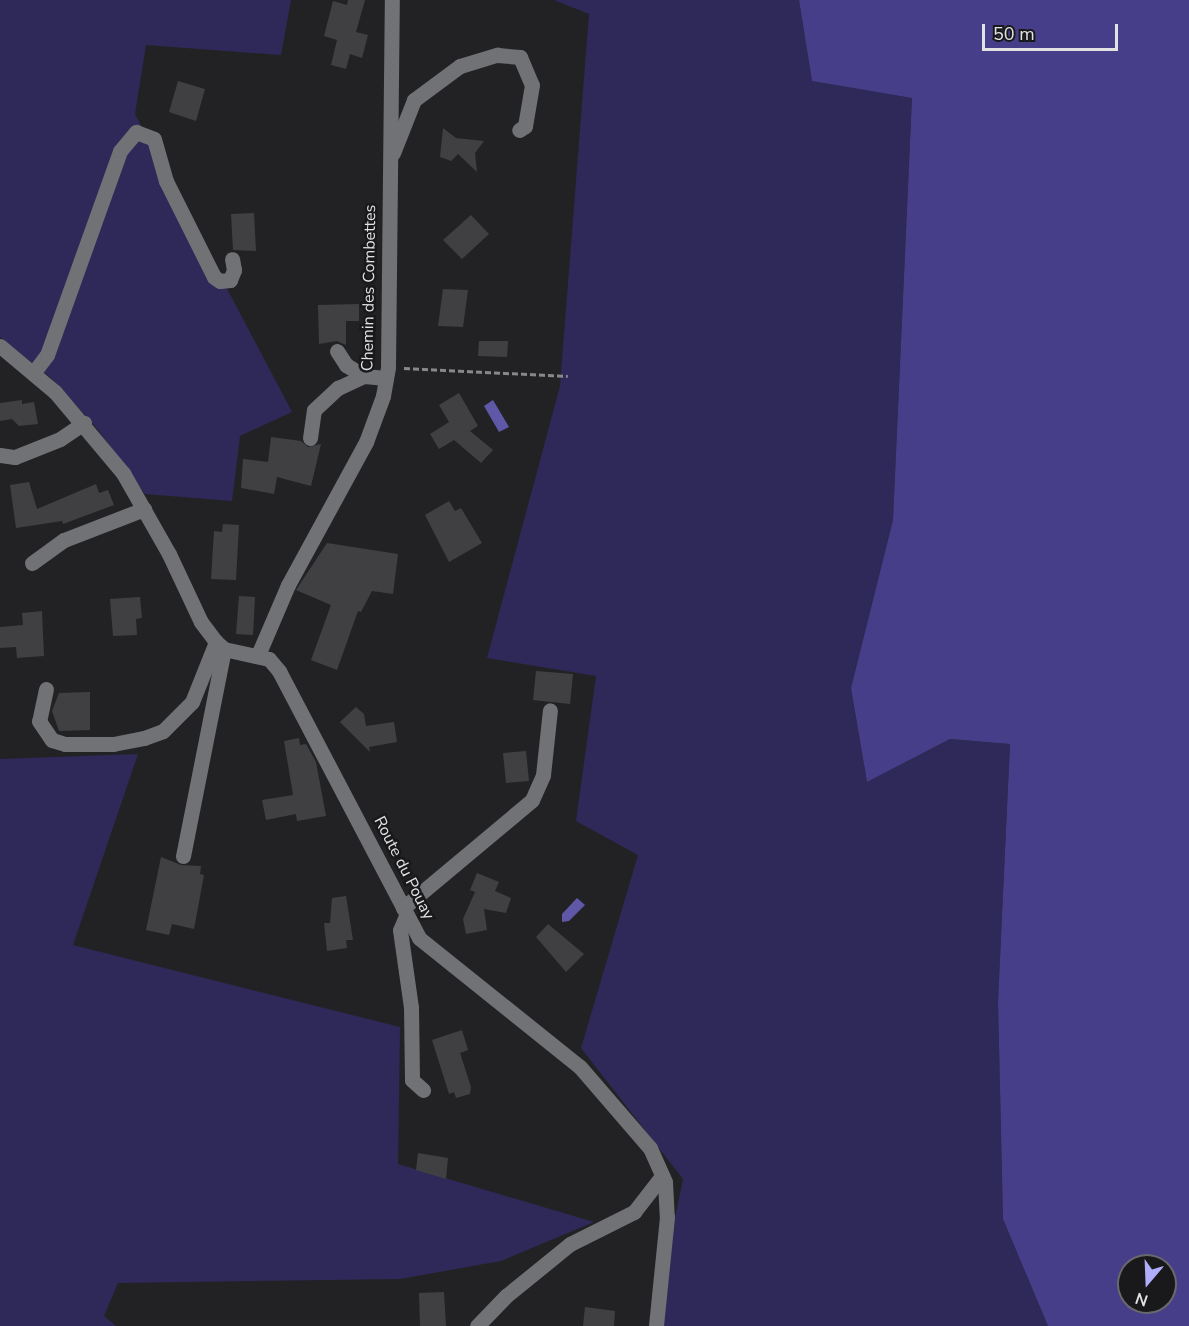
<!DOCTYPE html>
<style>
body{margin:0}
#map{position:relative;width:1189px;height:1326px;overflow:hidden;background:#222225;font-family:"Nunito Sans",sans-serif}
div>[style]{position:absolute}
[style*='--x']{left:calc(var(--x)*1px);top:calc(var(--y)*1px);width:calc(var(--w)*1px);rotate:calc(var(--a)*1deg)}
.green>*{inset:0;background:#2e2958}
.forest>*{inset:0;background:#473e8a}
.water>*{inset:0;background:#5f58a7}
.building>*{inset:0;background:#404043}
.path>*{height:3px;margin-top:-1.5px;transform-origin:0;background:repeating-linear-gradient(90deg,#88888b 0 6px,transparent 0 9px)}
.minor>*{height:15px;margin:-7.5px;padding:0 7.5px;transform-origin:7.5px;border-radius:7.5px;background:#717275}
span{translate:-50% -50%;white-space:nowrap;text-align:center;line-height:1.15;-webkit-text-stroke:5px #19191b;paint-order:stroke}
.street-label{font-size:16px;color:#e2e2e4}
.north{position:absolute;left:1117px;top:1254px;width:60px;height:60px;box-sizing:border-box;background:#19191b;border:2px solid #69696b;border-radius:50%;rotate:199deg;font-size:16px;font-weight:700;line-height:24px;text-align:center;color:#e2e2e4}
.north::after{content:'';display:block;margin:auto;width:21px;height:27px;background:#b0aefa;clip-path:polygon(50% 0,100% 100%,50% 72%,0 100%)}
.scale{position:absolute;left:982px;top:24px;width:136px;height:27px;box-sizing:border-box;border:3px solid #e2e2e4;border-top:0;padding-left:8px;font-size:18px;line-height:21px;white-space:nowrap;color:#e2e2e4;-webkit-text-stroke:4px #19191b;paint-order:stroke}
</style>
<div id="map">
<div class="green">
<i style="clip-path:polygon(0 0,291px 0,281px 55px,146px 45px,135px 114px,292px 412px,240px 436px,232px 501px,145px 494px,98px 430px,52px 379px,0 337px)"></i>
<i style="clip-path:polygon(554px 0,799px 0,812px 81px,912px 98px,893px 520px,851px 688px,867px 782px,950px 739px,1010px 744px,998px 1002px,1003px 1219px,1048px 1326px,653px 1326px,683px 1179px,581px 1048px,638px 855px,576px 821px,596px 676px,487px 658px,560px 386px,589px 14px)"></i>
<i style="clip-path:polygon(138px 754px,73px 945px,400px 1027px,398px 1164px,594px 1222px,501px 1261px,400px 1279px,118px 1283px,104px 1316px,116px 1326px,0 1326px,0 759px)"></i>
</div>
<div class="forest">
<i style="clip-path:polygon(evenodd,799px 0,1189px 0,1189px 1326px,1048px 1326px,1003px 1219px,998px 1002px,1010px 744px,950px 739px,867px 782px,851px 688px,893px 520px,912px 98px,812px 81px,799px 0,1129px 1266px,1165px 1266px,1165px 1302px,1129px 1302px,1129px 1266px)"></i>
</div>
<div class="water">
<i style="clip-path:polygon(493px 400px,509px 427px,499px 432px,484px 406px)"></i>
<i style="clip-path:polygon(577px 898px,585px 905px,569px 921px,562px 922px,562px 914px)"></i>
</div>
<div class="building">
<i style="clip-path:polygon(348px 0,365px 0,356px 32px,368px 35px,362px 58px,350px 54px,346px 69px,331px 65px,337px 40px,324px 36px,333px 1px,347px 5px)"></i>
<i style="clip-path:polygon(178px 81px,205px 89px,196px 121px,169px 112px)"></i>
<i style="clip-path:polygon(443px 128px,456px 138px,484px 141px,475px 153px,477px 172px,458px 154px,451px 161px,440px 157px)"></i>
<i style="clip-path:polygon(254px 213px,256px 251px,233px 250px,231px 214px)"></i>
<i style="clip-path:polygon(471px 215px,489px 234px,462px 259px,443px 240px)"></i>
<i style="clip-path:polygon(443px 289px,468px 290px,463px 327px,438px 326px)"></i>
<i style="clip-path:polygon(359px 304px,359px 321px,346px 321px,346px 345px,337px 341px,319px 344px,318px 305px)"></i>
<i style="clip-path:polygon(479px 341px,508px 341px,507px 357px,478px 356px)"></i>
<i style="clip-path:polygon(459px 393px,478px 426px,470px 431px,493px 450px,481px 463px,454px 440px,439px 449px,430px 434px,449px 422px,439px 405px)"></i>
<i style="clip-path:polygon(22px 400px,22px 404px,34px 402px,38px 424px,19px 426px,12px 419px,0 421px,0 403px)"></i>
<i style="clip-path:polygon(271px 437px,301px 441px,308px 447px,321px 444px,311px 486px,277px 477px,274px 494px,241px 488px,243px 459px,268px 462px)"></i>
<i style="clip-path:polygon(29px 482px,37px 509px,96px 484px,99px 493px,108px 490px,114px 505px,63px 524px,62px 521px,16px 528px,10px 485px)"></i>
<i style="clip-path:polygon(449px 501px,455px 511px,461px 508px,482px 543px,449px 562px,425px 515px)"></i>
<i style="clip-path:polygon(223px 524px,239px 525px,236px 580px,211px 579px,214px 531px,222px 532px)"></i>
<i style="clip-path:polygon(327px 543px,398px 554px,393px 594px,372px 591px,361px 612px,358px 611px,337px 670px,311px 660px,331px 605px,296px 590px)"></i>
<i style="clip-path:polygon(239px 596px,255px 597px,253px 635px,236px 634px)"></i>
<i style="clip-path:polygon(140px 597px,142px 618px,136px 619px,137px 635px,113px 636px,110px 599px)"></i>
<i style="clip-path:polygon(42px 611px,44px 656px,17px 658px,16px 647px,0 648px,0 627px,23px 625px,22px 613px)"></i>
<i style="clip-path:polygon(536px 671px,573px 674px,570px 704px,533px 700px)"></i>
<i style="clip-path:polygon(90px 692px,90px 730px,59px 731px,52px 711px,59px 693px)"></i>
<i style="clip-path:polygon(356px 707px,364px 714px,366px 726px,394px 722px,397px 742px,369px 747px,370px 752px,340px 722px)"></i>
<i style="clip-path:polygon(299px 738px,300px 745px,306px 744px,316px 762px,326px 816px,297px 821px,296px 814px,266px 820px,262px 800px,293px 795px,284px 741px)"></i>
<i style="clip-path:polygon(526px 751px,529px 781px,506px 783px,503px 753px)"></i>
<i style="clip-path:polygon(161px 857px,181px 865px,201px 866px,200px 874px,204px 875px,194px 929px,172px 924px,169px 935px,146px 930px)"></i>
<i style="clip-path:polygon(477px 873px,499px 882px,495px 891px,511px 898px,506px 913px,484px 909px,487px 930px,466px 934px,463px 919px,475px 892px,470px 890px)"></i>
<i style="clip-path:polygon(346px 896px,353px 940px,346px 940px,347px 948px,327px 951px,324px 923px,330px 923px,332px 898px)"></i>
<i style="clip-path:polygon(548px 924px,584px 954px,566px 972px,536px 937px)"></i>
<i style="clip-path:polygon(462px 1030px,468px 1050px,460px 1053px,471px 1087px,470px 1094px,456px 1098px,454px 1092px,449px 1094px,432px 1040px)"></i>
<i style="clip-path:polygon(418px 1153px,448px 1158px,446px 1179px,416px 1170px)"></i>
<i style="clip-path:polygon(444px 1292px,446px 1326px,420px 1326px,419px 1293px)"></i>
<i style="clip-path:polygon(585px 1307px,615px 1311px,614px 1326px,583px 1326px)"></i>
</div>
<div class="path">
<i style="--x:404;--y:368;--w:164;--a:2.8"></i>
</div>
<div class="minor">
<i style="--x:393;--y:153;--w:57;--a:-68.4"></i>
<i style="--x:414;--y:100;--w:57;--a:-36.5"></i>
<i style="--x:460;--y:66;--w:39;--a:-17"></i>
<i style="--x:497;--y:55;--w:23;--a:5"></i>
<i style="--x:520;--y:57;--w:30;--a:67"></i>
<i style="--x:532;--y:85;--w:42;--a:99.7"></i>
<i style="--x:525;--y:126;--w:7;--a:146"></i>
<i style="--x:0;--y:346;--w:72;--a:39.9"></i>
<i style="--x:55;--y:392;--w:106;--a:50"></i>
<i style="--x:123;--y:473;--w:93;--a:60.4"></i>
<i style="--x:169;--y:554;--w:75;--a:64.8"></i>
<i style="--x:201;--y:622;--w:25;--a:53"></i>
<i style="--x:216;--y:642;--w:11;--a:41"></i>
<i style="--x:224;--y:649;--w:46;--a:12.5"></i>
<i style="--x:269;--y:659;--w:16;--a:50"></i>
<i style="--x:279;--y:671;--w:301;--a:62.3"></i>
<i style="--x:419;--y:938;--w:206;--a:38.7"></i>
<i style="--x:580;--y:1067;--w:107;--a:49.2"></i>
<i style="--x:650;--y:1148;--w:37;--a:66"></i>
<i style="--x:665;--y:1182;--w:35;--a:87"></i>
<i style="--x:667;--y:1217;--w:110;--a:95.8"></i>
<i style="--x:337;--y:351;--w:17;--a:57"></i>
<i style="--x:346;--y:365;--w:21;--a:31"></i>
<i style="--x:34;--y:372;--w:21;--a:-53"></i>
<i style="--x:47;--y:355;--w:217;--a:-70.3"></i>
<i style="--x:120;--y:151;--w:25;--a:-50"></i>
<i style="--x:136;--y:132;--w:19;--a:21"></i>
<i style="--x:154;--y:139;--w:44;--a:74.1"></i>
<i style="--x:166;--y:181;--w:107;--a:63.4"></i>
<i style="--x:214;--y:277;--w:7;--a:34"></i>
<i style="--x:220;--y:281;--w:10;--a:-6"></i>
<i style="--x:230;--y:280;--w:11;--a:-68"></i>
<i style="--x:234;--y:270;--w:11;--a:-100"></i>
<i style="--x:310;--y:438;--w:28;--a:-82"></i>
<i style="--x:314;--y:410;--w:33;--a:-43"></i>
<i style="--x:338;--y:388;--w:29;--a:-25"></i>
<i style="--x:364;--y:376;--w:22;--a:5"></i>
<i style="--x:0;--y:455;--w:15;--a:8"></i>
<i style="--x:15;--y:457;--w:48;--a:-21.8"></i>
<i style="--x:60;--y:439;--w:29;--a:-34"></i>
<i style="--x:32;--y:563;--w:39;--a:-36"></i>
<i style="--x:64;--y:540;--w:86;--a:-21.2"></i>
<i style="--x:258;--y:655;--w:76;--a:-66.8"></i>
<i style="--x:288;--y:585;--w:163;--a:-61.4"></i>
<i style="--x:366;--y:442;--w:49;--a:-69.7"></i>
<i style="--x:383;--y:396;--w:29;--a:-80"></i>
<i style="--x:388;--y:367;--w:367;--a:-89.4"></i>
<i style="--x:46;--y:689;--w:33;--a:102"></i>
<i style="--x:39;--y:721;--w:23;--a:56"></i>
<i style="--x:52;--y:740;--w:14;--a:17"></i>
<i style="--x:65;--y:744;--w:48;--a:0"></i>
<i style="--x:113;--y:744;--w:32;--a:-11"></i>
<i style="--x:144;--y:738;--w:20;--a:-20"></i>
<i style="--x:163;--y:731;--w:41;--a:-45"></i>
<i style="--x:192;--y:702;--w:65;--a:-68.2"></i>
<i style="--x:183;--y:856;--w:211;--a:-78.8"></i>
<i style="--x:403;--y:908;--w:168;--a:-39.9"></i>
<i style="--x:532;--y:800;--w:27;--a:-66"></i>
<i style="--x:543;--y:775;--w:65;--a:-83.9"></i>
<i style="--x:406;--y:916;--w:15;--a:113"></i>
<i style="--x:400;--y:930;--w:78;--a:81.9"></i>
<i style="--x:411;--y:1007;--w:73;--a:89.2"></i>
<i style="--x:412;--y:1080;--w:15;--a:42"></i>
<i style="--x:477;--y:1326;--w:42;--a:-46"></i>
<i style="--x:506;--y:1296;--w:82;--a:-39.1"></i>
<i style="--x:570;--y:1244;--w:72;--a:-26.6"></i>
<i style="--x:634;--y:1212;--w:46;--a:-52.1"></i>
</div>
<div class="street-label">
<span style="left:369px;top:288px;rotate:-89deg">Chemin des Combettes</span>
<span style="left:404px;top:868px;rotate:63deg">Route du Pouay</span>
</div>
<div class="north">N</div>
<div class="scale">50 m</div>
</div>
